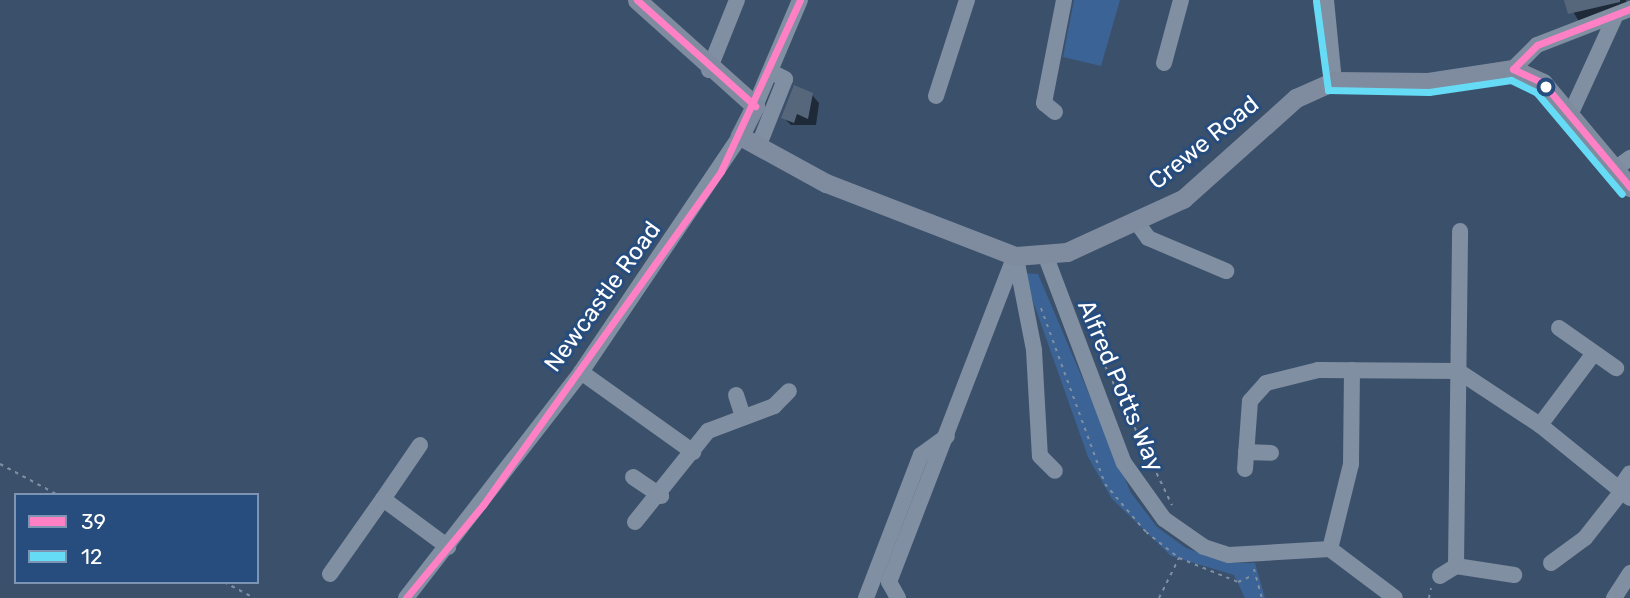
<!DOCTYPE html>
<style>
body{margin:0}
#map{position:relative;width:1630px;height:598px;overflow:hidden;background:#3b506a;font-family:Rubik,sans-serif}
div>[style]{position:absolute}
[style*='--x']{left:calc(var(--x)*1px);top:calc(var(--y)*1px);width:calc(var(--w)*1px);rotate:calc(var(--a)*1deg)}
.green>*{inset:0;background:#3b6395}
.shadow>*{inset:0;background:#0007}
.building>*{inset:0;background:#56677c}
.path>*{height:2px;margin-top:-1px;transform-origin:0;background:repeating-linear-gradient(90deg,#808fa1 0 3.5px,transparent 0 8.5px)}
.minor>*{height:16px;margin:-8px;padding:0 8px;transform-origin:8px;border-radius:8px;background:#808fa1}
.major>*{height:19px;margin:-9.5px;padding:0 9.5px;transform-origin:9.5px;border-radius:9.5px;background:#7f8ca0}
.bus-1>*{height:7px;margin:-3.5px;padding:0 3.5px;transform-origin:3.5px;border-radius:3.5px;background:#ff80c5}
.bus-2>*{height:7px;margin:-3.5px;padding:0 3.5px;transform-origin:3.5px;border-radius:3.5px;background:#66dbf5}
.dots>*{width:19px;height:19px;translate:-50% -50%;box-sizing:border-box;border:4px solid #274d7e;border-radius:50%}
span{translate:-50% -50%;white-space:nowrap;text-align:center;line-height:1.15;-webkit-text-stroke:6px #274d7e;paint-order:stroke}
.street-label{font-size:24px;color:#fff}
.legend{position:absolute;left:14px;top:493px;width:245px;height:91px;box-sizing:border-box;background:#274d7e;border:2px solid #7d94b2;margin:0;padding:9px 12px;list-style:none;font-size:21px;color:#fff}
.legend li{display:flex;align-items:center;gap:14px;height:35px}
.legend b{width:35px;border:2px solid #7d94b2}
</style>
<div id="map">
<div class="green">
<i style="clip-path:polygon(1074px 0,1120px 0,1101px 66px,1063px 57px)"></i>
<i style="clip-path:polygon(1023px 273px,1038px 274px,1131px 493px,1157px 527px,1186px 548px,1228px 563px,1255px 563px,1265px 598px,1245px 598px,1234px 575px,1171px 556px,1112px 499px,1088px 457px)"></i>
</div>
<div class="shadow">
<i style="clip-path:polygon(1566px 0,1626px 0,1628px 7px,1580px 23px)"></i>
<i style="clip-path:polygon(812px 95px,819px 103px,816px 125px,791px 125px,783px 117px)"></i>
</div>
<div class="building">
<i style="clip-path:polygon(1564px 0,1620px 0,1620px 2px,1568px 14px)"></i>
<i style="clip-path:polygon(794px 85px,813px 93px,808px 119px,797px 114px,794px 123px,781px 118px)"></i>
</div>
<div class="path">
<i style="--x:1041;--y:308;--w:187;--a:70"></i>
<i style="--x:1105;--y:484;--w:63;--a:49.5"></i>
<i style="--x:1146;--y:532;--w:42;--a:38.2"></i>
<i style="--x:1179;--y:558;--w:64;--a:22.1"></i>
<i style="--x:1238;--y:582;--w:17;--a:-24"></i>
<i style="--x:1094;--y:343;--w:180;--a:64.3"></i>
<i style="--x:0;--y:464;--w:66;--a:28.1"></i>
<i style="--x:1254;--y:569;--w:30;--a:75"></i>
<i style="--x:224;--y:582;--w:34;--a:28"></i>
<i style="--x:1159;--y:598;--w:45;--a:-63.4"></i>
<i style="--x:1429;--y:598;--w:10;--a:-79"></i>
</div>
<div class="minor">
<i style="--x:1326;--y:0;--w:81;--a:84.4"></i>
<i style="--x:1164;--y:63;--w:65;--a:-74.9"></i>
<i style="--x:1513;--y:69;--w:34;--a:-45"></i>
<i style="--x:1537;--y:45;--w:100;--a:-21.2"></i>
<i style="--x:709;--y:70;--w:75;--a:-68.2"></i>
<i style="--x:936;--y:96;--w:101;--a:-72.1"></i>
<i style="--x:755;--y:106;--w:115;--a:-67"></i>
<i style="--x:1055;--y:112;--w:14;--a:-141"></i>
<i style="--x:1044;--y:103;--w:105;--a:-79"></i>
<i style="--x:1570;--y:115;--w:106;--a:-65.4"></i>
<i style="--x:758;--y:147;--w:73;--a:-68.3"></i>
<i style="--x:785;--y:79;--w:16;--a:-153"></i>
<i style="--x:1615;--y:169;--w:19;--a:-36"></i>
<i style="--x:1138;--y:224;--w:17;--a:54"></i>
<i style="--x:1148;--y:238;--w:85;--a:22.9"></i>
<i style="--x:1046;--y:257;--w:220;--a:69.3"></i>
<i style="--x:1124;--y:463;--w:69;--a:54.5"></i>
<i style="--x:1164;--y:519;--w:49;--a:35"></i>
<i style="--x:1204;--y:547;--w:26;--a:18"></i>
<i style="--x:1229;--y:555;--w:101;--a:-3.4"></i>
<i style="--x:1330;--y:549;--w:81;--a:37"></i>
<i style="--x:1016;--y:258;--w:94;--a:78.9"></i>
<i style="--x:1034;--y:350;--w:106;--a:86.8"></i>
<i style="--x:1040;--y:456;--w:21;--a:45"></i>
<i style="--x:1559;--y:328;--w:70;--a:35.1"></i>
<i style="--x:581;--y:372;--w:138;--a:35.5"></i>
<i style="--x:736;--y:395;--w:20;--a:72"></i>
<i style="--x:1540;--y:425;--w:90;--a:-53.1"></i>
<i style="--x:420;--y:445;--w:65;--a:124.4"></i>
<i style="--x:383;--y:499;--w:81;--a:36.4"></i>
<i style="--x:1246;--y:452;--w:25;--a:2"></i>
<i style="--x:1245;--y:469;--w:68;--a:-85.8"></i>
<i style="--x:1250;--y:401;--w:24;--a:-48"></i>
<i style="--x:1266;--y:383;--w:54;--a:-14"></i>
<i style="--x:1318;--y:370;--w:140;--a:0.4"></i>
<i style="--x:1458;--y:371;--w:98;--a:33.4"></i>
<i style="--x:1540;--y:425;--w:116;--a:39"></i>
<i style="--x:633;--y:477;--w:34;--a:34"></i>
<i style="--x:1619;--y:489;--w:19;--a:-55"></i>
<i style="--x:635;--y:522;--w:117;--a:-51.3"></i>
<i style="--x:708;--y:431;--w:71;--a:-20.7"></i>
<i style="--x:774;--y:406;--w:21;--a:-45"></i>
<i style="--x:1330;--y:549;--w:88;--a:-76.1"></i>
<i style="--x:1351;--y:464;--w:94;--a:-89.4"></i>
<i style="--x:1551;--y:563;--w:42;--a:-36.3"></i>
<i style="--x:1585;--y:538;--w:60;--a:-51.8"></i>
<i style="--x:1456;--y:566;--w:335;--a:-89.3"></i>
<i style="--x:330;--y:574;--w:92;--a:-54.8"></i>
<i style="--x:1440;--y:576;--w:19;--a:-32"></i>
<i style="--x:1456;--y:566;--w:59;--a:8.8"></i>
<i style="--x:406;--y:598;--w:286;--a:-52.2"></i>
<i style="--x:581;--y:372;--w:285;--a:-56"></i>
<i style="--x:866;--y:598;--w:153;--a:-69"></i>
<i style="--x:921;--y:455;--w:32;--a:-36"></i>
<i style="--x:898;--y:598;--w:18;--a:-119"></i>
<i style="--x:889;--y:582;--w:350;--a:-68.9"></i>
<i style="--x:1614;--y:598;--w:30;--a:-57"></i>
</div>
<div class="major">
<i style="--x:637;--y:0;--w:159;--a:41.9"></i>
<i style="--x:755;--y:106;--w:34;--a:117"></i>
<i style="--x:740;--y:136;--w:98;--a:28.7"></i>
<i style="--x:826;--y:183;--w:203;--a:21.1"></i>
<i style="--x:1015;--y:256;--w:52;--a:-4.4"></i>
<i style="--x:1067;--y:252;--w:128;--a:-24.6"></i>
<i style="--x:1183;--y:199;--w:152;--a:-41.8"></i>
<i style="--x:1296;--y:98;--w:42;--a:-24.1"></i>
<i style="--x:1334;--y:81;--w:94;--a:0.6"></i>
<i style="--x:1428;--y:82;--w:86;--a:-8.7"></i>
<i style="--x:1513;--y:69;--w:33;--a:25"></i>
<i style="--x:1543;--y:83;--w:136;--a:50.1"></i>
</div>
<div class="bus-1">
<i style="--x:637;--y:0;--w:159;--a:41.9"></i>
<i style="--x:1513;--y:69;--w:33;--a:25"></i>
<i style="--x:1543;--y:83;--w:136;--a:50.1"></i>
<i style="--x:1513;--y:69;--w:34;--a:-45"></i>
<i style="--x:1537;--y:45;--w:100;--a:-21.2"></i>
<i style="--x:406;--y:598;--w:121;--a:-50.4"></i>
<i style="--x:483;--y:505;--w:410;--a:-54.5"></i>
<i style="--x:721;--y:171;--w:188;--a:-65.2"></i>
</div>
<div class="bus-2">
<i style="--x:1316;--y:1;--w:90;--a:82.3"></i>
<i style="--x:1328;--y:90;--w:101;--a:1.1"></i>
<i style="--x:1429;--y:92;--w:83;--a:-8.3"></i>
<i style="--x:1511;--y:80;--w:28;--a:26"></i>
<i style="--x:1536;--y:92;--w:133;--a:49.9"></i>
</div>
<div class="dots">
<i style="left:1546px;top:87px;background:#fff"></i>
</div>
<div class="street-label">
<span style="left:1204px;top:143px;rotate:-39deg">Crewe Road</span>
<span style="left:603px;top:297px;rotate:-54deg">Newcastle Road</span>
<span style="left:1120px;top:386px;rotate:67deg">Alfred Potts Way</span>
</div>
<ul class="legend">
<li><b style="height:9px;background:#ff80c5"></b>39</li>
<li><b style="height:9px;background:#66dbf5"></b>12</li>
</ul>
</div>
